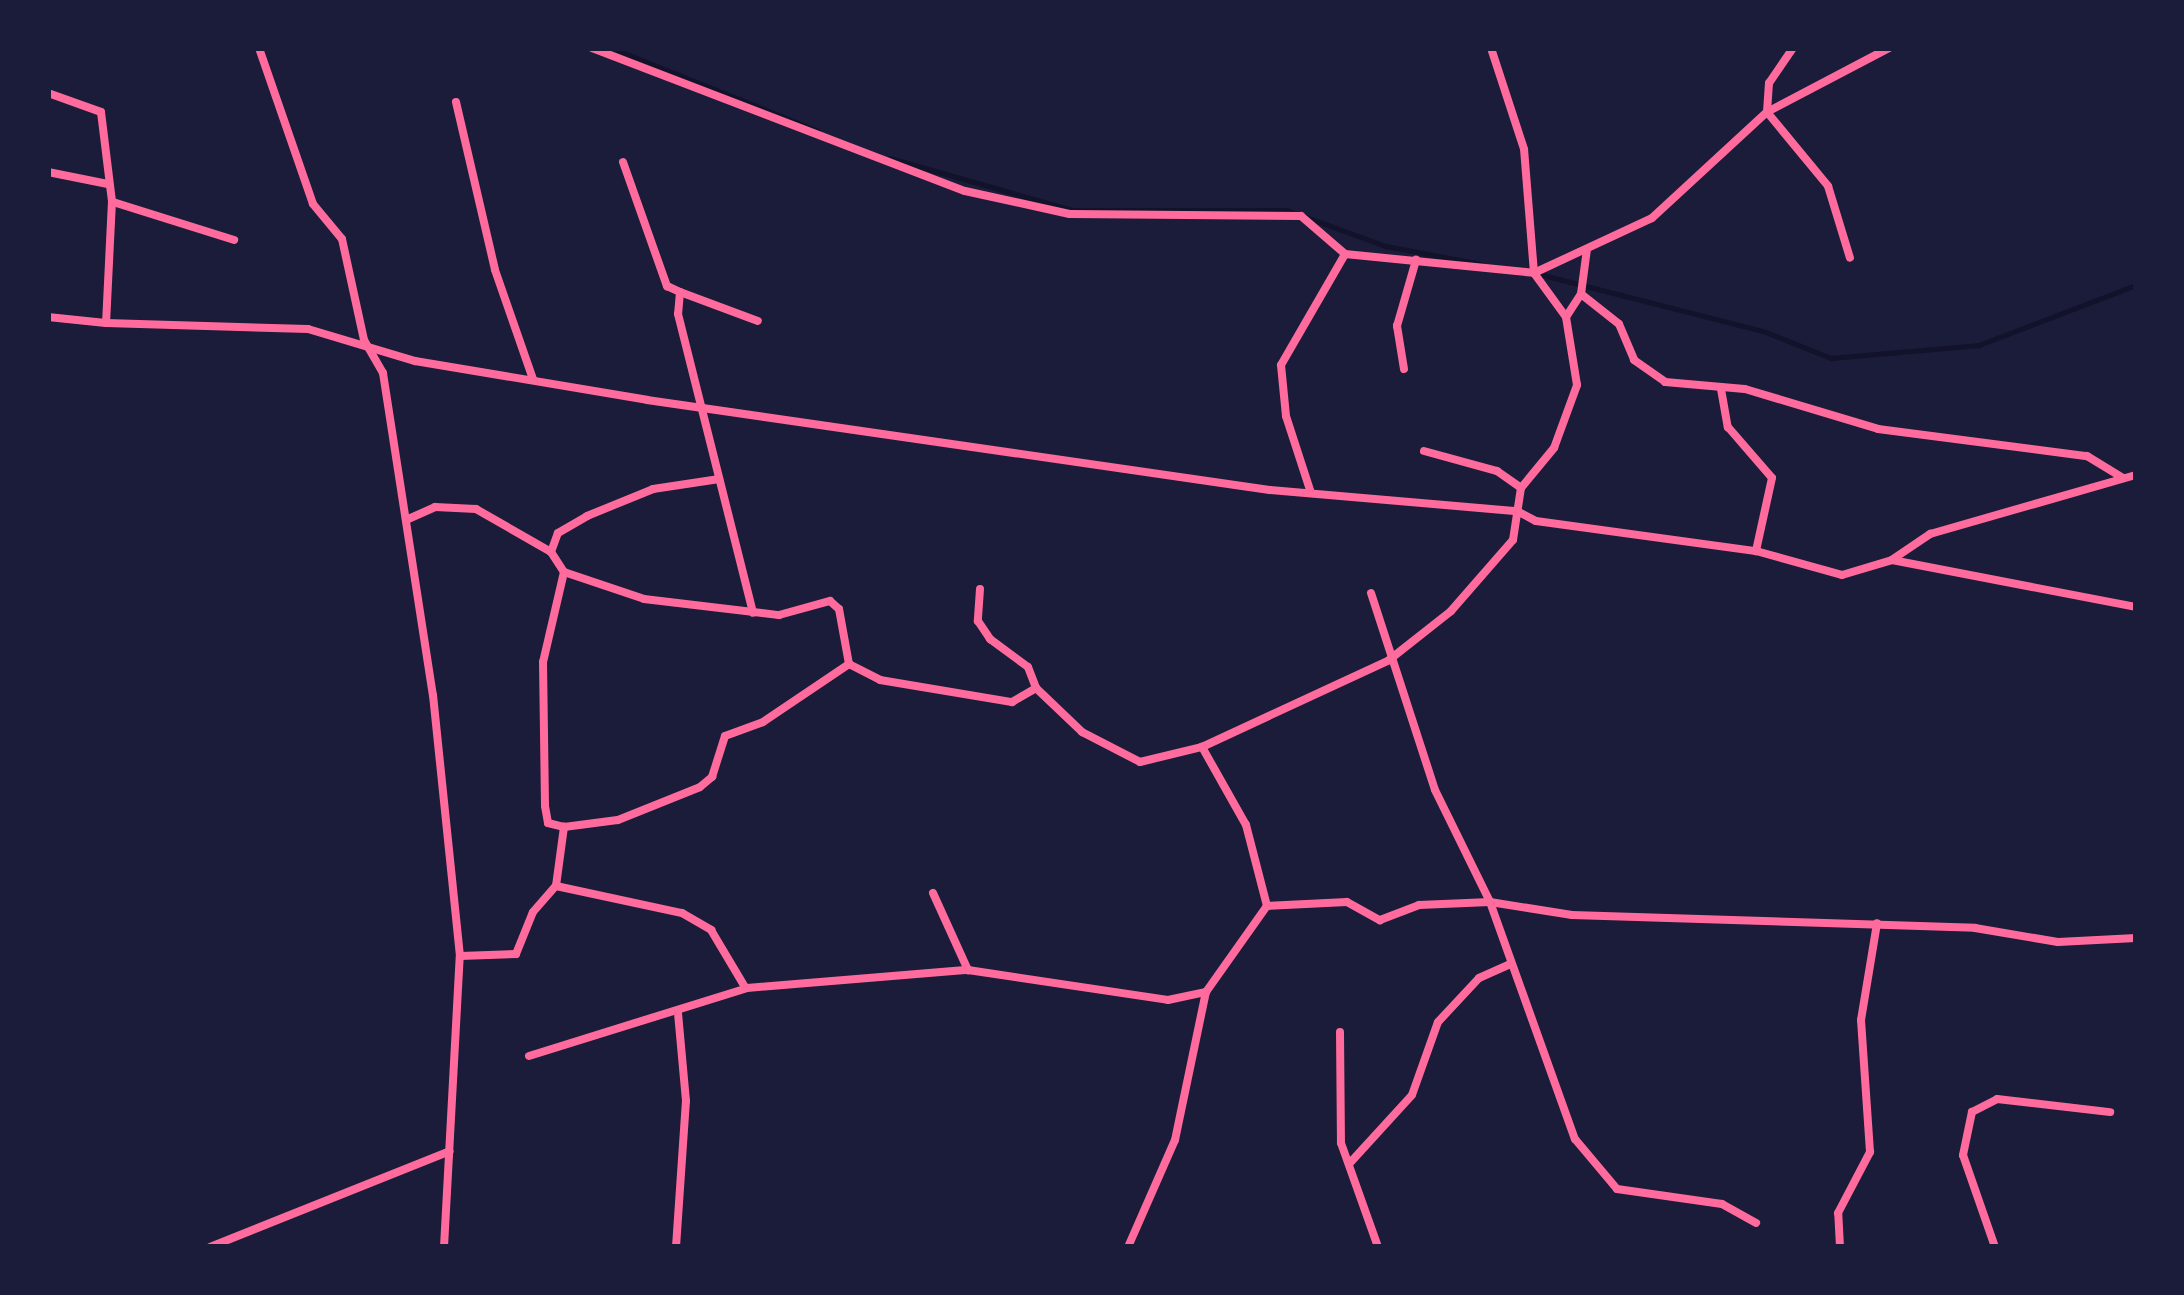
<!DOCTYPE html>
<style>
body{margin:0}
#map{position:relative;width:2184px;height:1295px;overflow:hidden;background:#1b1b3a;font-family:"Crimson Pro",serif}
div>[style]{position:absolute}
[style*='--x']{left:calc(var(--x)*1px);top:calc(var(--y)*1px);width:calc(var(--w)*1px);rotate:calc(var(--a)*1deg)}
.stream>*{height:4.5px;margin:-2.25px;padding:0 2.25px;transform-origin:2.25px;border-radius:2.25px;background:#12122b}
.minor>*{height:8px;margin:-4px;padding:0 4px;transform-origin:4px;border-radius:4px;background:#ff6b9d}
span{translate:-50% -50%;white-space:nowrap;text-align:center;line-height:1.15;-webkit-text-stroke:9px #1b1b3a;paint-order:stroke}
.frame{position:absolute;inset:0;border:51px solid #1b1b3a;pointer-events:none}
</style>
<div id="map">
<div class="stream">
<i style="--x:612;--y:48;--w:222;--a:21.9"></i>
<i style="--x:890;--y:158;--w:189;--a:15.9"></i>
<i style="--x:1072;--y:210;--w:215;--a:0"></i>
<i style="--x:1287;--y:210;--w:105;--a:20"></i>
<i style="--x:1386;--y:246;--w:97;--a:10.7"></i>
<i style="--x:1539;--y:274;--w:234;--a:14.3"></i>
<i style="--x:1766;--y:332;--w:70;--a:21.8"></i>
<i style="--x:1831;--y:358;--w:149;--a:-5"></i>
<i style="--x:1979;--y:345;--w:168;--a:-20.9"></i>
</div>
<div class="minor">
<i style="--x:259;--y:48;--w:165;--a:70.9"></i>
<i style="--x:313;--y:204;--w:45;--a:50.4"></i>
<i style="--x:342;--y:239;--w:103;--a:77.7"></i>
<i style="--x:364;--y:340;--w:38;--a:60"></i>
<i style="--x:383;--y:373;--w:326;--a:81.2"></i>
<i style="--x:433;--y:695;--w:262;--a:84.1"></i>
<i style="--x:592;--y:48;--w:399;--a:21"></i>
<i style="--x:965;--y:191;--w:107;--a:12.4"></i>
<i style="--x:1070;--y:214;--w:231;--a:0.5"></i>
<i style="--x:1301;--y:216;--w:58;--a:40.8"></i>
<i style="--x:1345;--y:254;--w:190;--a:5.7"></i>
<i style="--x:1534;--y:273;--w:130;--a:-25"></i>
<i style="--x:1652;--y:218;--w:156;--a:-42.7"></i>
<i style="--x:1767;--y:112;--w:138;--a:-27.7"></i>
<i style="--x:1793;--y:48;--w:42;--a:124.4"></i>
<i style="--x:1769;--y:83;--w:29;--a:94"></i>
<i style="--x:1767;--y:112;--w:96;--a:50.5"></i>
<i style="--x:1828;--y:186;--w:75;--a:73"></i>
<i style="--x:48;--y:93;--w:56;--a:19.7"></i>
<i style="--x:101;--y:112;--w:90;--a:83"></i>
<i style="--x:112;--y:201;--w:122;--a:92.8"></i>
<i style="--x:106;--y:323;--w:202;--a:1.7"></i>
<i style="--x:308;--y:329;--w:112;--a:16.7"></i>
<i style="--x:415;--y:361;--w:235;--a:9.5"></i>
<i style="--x:647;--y:400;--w:629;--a:8.22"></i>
<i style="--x:1270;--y:490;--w:248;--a:4.9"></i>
<i style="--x:1517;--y:511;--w:21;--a:28"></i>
<i style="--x:1536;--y:521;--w:222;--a:7.8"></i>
<i style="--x:1756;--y:551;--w:89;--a:15.6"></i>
<i style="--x:1842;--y:575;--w:52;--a:-16.7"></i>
<i style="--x:1892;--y:560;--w:248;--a:10.9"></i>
<i style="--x:456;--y:102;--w:172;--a:76.9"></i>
<i style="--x:495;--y:270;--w:115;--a:70.8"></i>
<i style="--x:623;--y:162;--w:132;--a:70.5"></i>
<i style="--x:667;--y:286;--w:14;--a:25"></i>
<i style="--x:680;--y:292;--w:22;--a:95"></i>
<i style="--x:678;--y:314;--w:308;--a:75.9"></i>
<i style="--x:48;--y:172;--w:61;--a:11.3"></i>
<i style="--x:113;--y:202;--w:127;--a:17.4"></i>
<i style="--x:1587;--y:249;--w:45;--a:97.6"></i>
<i style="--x:1581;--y:294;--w:48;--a:38.3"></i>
<i style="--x:1619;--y:324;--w:39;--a:67"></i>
<i style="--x:1634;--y:360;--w:38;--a:35"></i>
<i style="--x:1665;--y:382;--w:80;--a:5"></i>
<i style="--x:1745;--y:389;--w:139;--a:16.7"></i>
<i style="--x:1878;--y:429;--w:211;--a:7.4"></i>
<i style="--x:2087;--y:456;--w:42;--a:31.4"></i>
<i style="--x:680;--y:292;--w:83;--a:20.4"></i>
<i style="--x:48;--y:317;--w:58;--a:5.9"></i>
<i style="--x:1566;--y:317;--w:27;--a:-57"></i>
<i style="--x:1404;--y:369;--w:44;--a:-99.2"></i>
<i style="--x:1397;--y:326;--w:69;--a:-73.9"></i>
<i style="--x:1721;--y:389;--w:39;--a:80"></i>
<i style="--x:1728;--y:427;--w:67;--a:49.2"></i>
<i style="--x:1772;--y:478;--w:75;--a:102.4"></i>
<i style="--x:1424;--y:451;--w:76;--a:15.3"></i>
<i style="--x:1497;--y:471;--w:29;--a:35"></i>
<i style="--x:1311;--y:493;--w:81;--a:-108"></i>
<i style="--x:1286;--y:416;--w:51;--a:-95.6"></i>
<i style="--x:1281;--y:365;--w:128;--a:-60"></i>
<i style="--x:406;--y:520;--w:32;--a:-24"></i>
<i style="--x:435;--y:507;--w:41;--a:2.8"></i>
<i style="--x:476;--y:509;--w:86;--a:29.8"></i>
<i style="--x:551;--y:552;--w:24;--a:57"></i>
<i style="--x:564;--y:572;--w:84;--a:18.6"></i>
<i style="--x:644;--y:599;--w:136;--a:6.8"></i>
<i style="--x:779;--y:615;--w:53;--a:-15.4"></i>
<i style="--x:830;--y:601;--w:12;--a:42"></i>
<i style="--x:839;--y:609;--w:56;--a:79.7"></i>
<i style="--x:849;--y:664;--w:35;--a:27"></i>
<i style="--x:880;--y:680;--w:134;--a:9.5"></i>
<i style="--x:1012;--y:702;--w:28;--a:-30"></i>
<i style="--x:551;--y:552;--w:20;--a:-70"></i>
<i style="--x:558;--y:533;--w:34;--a:-30"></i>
<i style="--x:587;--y:516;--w:71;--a:-22.2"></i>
<i style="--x:653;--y:489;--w:67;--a:-8.6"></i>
<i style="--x:1893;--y:559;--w:45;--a:-34"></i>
<i style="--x:1930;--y:534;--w:214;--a:-16"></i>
<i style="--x:564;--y:572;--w:92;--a:103.1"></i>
<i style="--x:543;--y:662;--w:144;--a:89.2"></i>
<i style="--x:545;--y:806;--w:17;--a:80"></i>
<i style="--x:548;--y:823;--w:16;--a:14"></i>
<i style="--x:980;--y:589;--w:32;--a:94"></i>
<i style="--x:978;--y:621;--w:22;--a:56"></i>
<i style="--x:990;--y:639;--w:47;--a:36.4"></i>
<i style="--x:1028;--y:667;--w:22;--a:69"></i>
<i style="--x:1036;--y:688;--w:64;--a:43.7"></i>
<i style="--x:1082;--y:732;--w:65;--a:27.3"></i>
<i style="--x:1140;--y:762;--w:64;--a:-13.6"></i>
<i style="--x:1371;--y:593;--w:207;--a:72"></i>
<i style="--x:1435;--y:790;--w:125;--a:63.8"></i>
<i style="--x:1490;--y:902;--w:252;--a:70.3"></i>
<i style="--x:1575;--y:1139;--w:65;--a:50"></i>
<i style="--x:1617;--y:1189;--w:106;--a:8.1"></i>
<i style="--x:1722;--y:1204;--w:39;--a:29"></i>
<i style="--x:556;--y:886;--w:129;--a:12.1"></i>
<i style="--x:682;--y:913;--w:34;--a:30"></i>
<i style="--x:711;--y:930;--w:66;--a:59.2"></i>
<i style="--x:933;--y:893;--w:85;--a:65.6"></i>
<i style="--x:1267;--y:906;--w:80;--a:-2.9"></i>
<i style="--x:1347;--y:902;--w:38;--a:29"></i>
<i style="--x:1380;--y:920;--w:42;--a:-21"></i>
<i style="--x:1419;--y:905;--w:71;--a:-2.4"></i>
<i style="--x:1490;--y:902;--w:83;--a:9"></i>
<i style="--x:1572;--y:915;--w:403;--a:1.8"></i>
<i style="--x:1975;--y:928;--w:84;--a:9.6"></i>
<i style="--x:2058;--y:942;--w:78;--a:-2.9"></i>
<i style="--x:1340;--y:1032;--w:111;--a:89.5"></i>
<i style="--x:1341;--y:1143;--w:110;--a:70.4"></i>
<i style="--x:529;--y:1056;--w:228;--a:-17.3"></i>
<i style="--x:747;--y:988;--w:222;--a:-4.7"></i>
<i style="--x:968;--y:970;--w:202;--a:8.5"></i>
<i style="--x:1168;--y:1000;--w:39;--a:-12"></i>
<i style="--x:1349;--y:1164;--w:93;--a:-47.6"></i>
<i style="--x:1412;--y:1095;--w:77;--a:-70.4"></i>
<i style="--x:1438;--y:1022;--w:60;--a:-47"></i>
<i style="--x:1479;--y:978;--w:35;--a:-24"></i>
<i style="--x:210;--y:1247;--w:258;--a:-21.8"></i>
<i style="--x:444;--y:1247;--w:291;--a:-86.9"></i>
<i style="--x:460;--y:956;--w:56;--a:-2"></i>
<i style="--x:516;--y:954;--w:45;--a:-68"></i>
<i style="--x:533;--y:912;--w:35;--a:-49"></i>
<i style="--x:556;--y:886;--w:60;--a:-82.3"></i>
<i style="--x:564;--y:827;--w:54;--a:-7.4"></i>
<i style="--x:618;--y:820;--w:88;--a:-21.9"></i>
<i style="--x:700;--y:787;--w:16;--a:-40"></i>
<i style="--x:712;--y:777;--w:43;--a:-72.4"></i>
<i style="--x:725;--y:736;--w:40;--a:-20.2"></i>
<i style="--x:763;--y:722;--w:104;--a:-34"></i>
<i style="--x:676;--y:1247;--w:146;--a:-86.1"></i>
<i style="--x:686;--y:1101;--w:88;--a:-95.2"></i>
<i style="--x:1128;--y:1247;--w:117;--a:-66.3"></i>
<i style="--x:1175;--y:1140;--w:151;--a:-78.2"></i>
<i style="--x:1206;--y:992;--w:105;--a:-54.7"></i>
<i style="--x:1267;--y:906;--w:84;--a:-104.5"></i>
<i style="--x:1246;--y:825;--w:90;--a:-119.4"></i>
<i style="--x:1202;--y:747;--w:206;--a:-24.9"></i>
<i style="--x:1389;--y:660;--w:79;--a:-38.3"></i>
<i style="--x:1451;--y:611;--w:94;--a:-48.9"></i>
<i style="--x:1513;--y:540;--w:53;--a:-81.3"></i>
<i style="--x:1521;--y:488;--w:52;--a:-50.5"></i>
<i style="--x:1554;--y:448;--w:67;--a:-69.9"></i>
<i style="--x:1577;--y:385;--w:69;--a:-99.2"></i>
<i style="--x:1566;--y:317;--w:54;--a:-126"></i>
<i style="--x:1534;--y:273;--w:124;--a:-94.6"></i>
<i style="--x:1524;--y:149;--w:106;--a:-108.1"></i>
<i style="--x:1840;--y:1247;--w:34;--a:-93"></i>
<i style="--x:1838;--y:1213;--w:69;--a:-62.3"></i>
<i style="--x:1870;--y:1152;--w:132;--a:-93.9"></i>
<i style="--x:1861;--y:1020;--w:98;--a:-80.6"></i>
<i style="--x:1995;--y:1247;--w:97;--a:-109.2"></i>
<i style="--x:1963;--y:1155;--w:44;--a:-78.2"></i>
<i style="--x:1972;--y:1112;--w:28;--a:-27"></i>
<i style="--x:1997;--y:1099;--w:114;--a:6.6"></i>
</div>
<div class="frame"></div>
</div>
